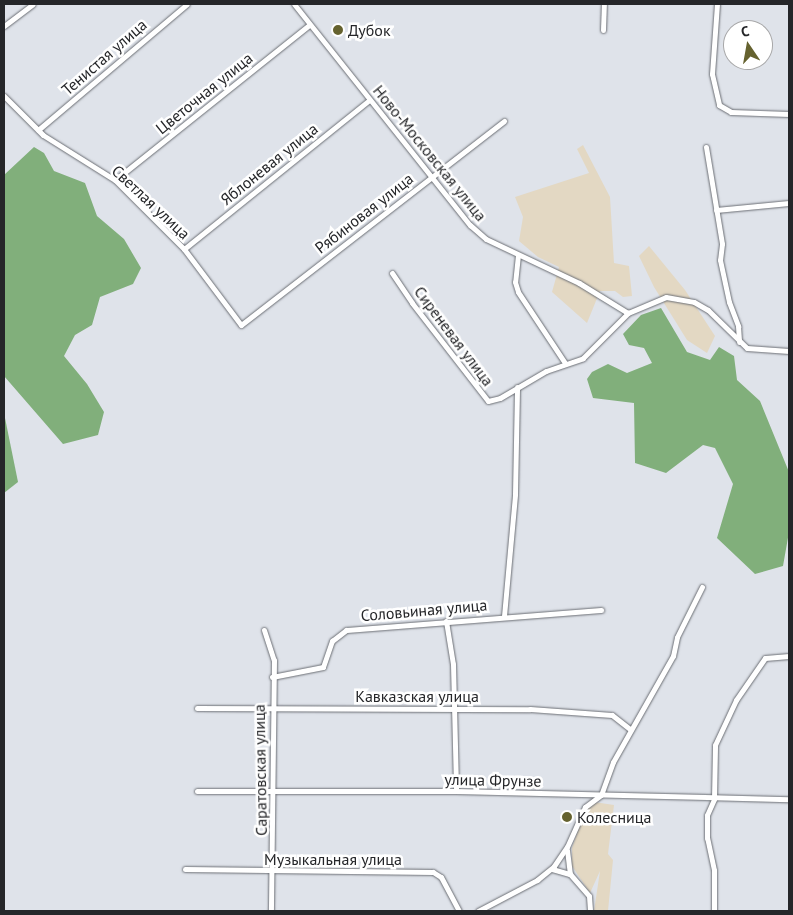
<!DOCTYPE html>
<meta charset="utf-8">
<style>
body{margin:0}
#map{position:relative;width:793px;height:915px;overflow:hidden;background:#dfe3ea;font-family:"PT Sans",sans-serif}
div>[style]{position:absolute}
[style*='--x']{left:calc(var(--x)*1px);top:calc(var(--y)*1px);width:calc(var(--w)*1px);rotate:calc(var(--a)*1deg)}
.industrial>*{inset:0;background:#e3d8c3}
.forest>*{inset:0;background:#81af7b}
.roads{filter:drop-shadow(0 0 1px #6b6e74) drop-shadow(0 0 1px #6b6e74)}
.minor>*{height:5px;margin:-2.5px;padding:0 2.5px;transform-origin:2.5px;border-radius:2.5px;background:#fff}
.dots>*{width:14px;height:14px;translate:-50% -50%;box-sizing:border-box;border:2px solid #fff;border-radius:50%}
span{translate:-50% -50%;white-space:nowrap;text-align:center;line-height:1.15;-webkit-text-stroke:5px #fff;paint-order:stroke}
.poi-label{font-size:16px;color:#252629}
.left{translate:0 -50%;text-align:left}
.street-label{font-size:16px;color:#252629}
.frame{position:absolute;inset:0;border:5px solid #252629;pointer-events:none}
.north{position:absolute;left:723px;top:20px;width:50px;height:50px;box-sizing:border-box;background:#fff;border:1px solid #a8a8a9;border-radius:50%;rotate:348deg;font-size:14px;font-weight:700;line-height:20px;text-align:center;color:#252629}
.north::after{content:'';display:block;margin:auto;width:18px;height:22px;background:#65622f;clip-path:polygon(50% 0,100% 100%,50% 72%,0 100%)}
</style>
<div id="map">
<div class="industrial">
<i style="clip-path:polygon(583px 145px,610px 197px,614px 263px,629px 266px,632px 296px,623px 297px,615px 291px,600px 291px,587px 323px,552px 292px,559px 267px,538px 257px,519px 241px,523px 217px,515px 197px,589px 173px,577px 149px)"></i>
<i style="clip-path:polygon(649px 246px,685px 290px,715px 336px,707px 353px,687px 340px,654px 287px,639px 256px)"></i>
<i style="clip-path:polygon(594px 802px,614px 805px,608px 854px,613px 860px,608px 911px,594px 911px,600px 871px,590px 893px,572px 866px,572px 848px,585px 810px)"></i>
</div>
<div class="forest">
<i style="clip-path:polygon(34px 147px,44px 153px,54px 171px,85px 183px,97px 216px,124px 239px,141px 268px,133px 284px,100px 297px,92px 325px,75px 335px,64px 356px,87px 384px,104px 412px,98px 435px,63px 444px,4px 376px,4px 175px)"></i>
<i style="clip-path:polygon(661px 308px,687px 352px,710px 360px,719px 347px,734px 356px,737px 380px,760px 401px,789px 472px,789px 532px,783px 566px,755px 574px,717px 538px,733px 484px,715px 448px,703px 445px,666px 473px,635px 463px,634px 403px,593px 398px,587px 379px,592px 372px,608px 364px,627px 373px,652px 363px,644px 348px,629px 345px,623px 334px,641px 315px)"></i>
<i style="clip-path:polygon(4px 413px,18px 482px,4px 493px)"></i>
</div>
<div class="roads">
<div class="minor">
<i style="--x:294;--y:4;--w:283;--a:51.5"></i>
<i style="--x:470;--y:225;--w:21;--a:41"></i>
<i style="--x:486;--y:239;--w:103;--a:25.3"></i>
<i style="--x:579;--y:283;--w:57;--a:31.5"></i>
<i style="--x:717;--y:4;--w:70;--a:94.1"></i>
<i style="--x:712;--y:74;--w:32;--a:77"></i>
<i style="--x:719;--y:105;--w:14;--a:30"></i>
<i style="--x:731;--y:112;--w:58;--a:2"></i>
<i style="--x:4;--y:26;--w:36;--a:-37"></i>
<i style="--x:603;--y:30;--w:26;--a:-88"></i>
<i style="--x:4;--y:96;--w:55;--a:45"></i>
<i style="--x:43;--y:135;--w:85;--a:32"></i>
<i style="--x:115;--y:180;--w:98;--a:45"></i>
<i style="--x:184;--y:249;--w:95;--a:53.1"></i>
<i style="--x:241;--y:325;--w:333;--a:-37.8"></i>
<i style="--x:38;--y:130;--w:195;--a:-40.2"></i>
<i style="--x:706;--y:147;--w:98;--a:80.6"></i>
<i style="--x:722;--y:244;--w:16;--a:97"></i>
<i style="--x:720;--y:260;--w:43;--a:77.9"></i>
<i style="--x:729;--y:302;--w:26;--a:69"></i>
<i style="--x:738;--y:326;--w:16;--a:86"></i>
<i style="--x:115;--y:180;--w:248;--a:-38.6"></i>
<i style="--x:716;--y:210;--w:73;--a:-5.5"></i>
<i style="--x:184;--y:249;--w:238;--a:-38.8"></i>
<i style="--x:518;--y:255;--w:27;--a:96"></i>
<i style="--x:515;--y:282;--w:10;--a:73"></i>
<i style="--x:518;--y:292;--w:85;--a:56.5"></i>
<i style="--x:392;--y:273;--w:36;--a:56"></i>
<i style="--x:412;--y:303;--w:124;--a:52.2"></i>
<i style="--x:488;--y:401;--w:12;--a:-14"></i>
<i style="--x:500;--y:398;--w:53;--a:-30.4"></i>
<i style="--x:546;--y:371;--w:39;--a:-19"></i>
<i style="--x:583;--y:358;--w:64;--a:-45"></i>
<i style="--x:628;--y:313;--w:41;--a:-22.8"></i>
<i style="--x:666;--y:297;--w:28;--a:10"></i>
<i style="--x:694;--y:302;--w:16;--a:30"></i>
<i style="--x:708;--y:310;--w:54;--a:44.3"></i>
<i style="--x:747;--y:348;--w:42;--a:4.1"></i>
<i style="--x:504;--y:616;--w:122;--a:-84.8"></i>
<i style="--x:515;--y:494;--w:107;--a:-88.9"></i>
<i style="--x:446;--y:621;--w:44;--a:80.8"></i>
<i style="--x:453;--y:664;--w:127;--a:88.6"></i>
<i style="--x:264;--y:630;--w:32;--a:72"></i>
<i style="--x:274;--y:660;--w:251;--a:90.7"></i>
<i style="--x:272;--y:677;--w:52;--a:-11.1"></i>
<i style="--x:323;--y:667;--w:28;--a:-71"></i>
<i style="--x:332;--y:641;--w:18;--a:-38"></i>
<i style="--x:346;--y:630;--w:256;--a:-4.5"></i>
<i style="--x:197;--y:708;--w:333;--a:0.2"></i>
<i style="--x:530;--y:709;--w:82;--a:4.2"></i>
<i style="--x:612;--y:715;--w:23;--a:38"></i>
<i style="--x:197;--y:791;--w:259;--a:0"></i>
<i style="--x:456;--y:791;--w:333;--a:1.4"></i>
<i style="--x:567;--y:850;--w:24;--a:83"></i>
<i style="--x:570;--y:874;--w:29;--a:49"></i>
<i style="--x:589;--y:896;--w:15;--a:86"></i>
<i style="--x:185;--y:869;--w:248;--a:0.7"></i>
<i style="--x:433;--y:872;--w:9;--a:32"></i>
<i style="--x:441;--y:877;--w:38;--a:62"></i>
<i style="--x:552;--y:869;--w:19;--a:16"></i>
<i style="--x:478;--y:911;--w:67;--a:-27.7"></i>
<i style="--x:537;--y:880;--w:22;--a:-39"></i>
<i style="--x:554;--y:866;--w:23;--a:-56"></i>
<i style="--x:567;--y:847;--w:44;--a:-65.8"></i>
<i style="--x:585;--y:807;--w:20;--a:-37"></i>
<i style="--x:601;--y:795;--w:35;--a:-70"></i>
<i style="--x:613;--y:762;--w:122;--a:-60.5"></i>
<i style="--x:673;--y:656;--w:19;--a:-78"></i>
<i style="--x:677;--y:637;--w:56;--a:-63.4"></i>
<i style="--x:714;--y:911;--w:41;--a:-90"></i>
<i style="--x:714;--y:870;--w:33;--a:-102"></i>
<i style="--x:707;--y:838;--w:23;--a:-90"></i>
<i style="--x:707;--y:815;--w:17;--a:-66"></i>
<i style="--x:714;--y:799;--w:54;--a:-88.9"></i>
<i style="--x:715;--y:745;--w:50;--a:-65"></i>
<i style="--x:736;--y:700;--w:51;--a:-55.4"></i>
<i style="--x:765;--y:658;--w:24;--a:-5"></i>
</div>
</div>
<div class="dots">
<i style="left:338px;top:30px;background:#65622f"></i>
<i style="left:567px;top:817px;background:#65622f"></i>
</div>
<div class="poi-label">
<span class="left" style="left:348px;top:30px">Дубок</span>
<span class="left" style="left:577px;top:817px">Колесница</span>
</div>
<div class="street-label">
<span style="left:104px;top:57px;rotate:-41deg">Тенистая улица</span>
<span style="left:204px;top:93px;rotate:-39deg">Цветочная улица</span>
<span style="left:430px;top:153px;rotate:51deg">Ново-Московская улица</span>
<span style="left:269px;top:164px;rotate:-39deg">Яблоневая улица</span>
<span style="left:151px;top:202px;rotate:43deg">Светлая улица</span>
<span style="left:364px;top:213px;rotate:-38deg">Рябиновая улица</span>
<span style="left:454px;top:336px;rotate:53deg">Сиреневая улица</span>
<span style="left:424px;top:610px;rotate:-5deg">Соловьиная улица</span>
<span style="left:417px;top:696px">Кавказская улица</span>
<span style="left:260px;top:770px;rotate:-91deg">Саратовская улица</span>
<span style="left:493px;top:780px;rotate:1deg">улица Фрунзе</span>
<span style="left:333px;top:859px">Музыкальная улица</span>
</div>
<div class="frame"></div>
<div class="north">С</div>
</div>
